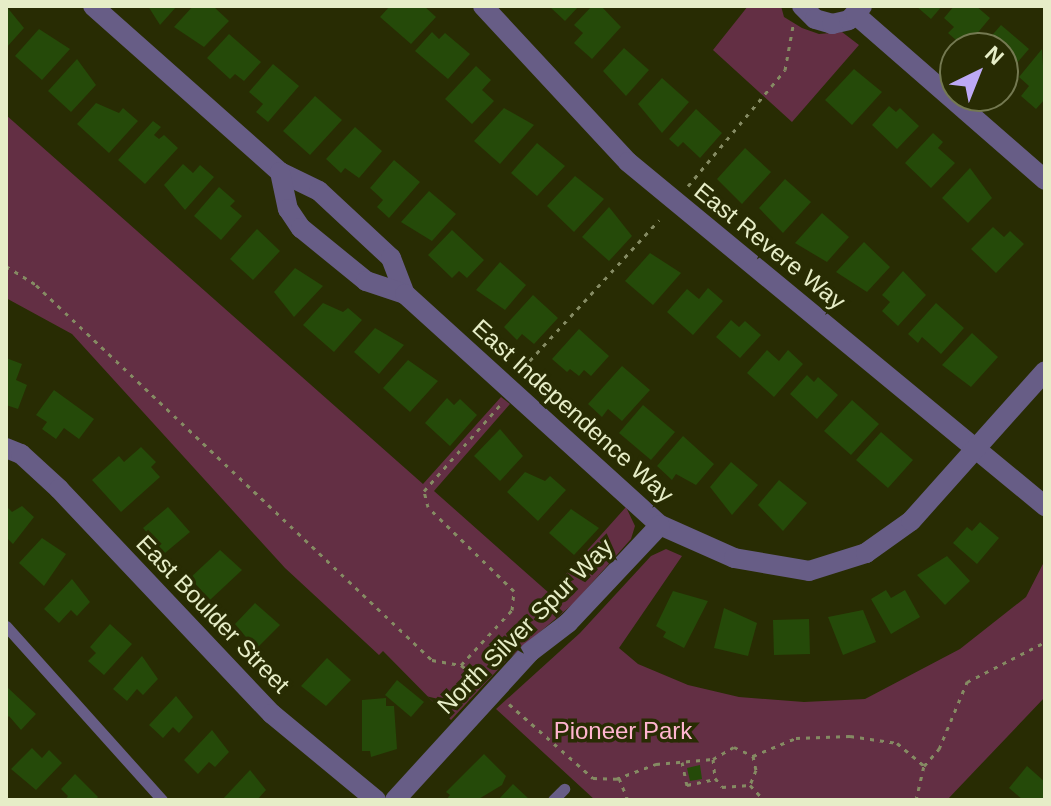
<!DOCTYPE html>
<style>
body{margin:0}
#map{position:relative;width:1051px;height:806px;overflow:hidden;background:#282c03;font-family:Helvetica,sans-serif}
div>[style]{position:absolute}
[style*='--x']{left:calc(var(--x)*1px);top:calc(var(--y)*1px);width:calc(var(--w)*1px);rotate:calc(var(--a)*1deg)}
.green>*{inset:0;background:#632f44}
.building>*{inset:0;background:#254a09}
.path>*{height:3px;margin-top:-1.5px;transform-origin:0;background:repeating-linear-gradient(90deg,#858b63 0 4px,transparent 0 10px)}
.service>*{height:11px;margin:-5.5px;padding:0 5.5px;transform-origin:5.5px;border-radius:5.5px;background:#675d86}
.minor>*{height:20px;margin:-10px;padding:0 10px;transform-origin:10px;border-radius:10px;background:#675d86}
span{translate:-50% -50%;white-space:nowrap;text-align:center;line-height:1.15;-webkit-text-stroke:7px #282c03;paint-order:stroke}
.street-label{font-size:24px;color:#e6edc7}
.park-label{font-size:24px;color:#ffb5d0}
.frame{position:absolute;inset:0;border:8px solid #e6edc7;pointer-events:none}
.north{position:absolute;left:939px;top:32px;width:80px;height:80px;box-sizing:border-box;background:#282c03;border:2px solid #747951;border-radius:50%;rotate:43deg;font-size:22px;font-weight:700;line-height:32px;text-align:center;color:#e6edc7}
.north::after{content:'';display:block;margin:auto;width:28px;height:36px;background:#bda9f5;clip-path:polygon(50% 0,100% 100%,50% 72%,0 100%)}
</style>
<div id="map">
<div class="green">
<i style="clip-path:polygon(748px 6px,781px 6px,784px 17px,802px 28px,819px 34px,842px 32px,859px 45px,792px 122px,713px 50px)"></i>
<i style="clip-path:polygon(6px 115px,423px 484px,501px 397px,510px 404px,434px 491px,549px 593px,626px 507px,635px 526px,631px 539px,574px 603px,506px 661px,451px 720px,383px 651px,379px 655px,285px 568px,72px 334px,6px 298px)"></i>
<i style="clip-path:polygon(666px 549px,682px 556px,619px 648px,638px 664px,688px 685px,739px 697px,804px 702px,865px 699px,960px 649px,1026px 597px,1045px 560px,1045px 697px,947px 800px,595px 800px,496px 709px,580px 633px,651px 556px)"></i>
</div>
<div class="building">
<i style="clip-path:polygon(6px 6px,24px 28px,6px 48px)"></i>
<i style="clip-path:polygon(148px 6px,177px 6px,160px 25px)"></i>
<i style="clip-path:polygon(193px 6px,213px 6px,229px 21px,204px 47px,174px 27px)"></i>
<i style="clip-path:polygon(390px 6px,424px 6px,436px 17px,411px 44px,380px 17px)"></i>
<i style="clip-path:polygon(549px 6px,579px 6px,565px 21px)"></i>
<i style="clip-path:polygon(592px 6px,601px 6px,621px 27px,592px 59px,574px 43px,583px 33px,574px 25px)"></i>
<i style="clip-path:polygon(916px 6px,942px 6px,931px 19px)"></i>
<i style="clip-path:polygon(954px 6px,976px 6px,990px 18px,965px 48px,948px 33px,954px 27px,944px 18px)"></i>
<i style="clip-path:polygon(1001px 25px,1029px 49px,1003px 79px,1003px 48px,981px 48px)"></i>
<i style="clip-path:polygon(39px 29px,70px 49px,42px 80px,15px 56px)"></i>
<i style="clip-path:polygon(432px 32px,439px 39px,445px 33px,470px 54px,448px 79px,415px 51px)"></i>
<i style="clip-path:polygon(229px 34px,261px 62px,244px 81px,235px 74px,230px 79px,207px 58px)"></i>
<i style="clip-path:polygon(624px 48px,649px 70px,626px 96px,603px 71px)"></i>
<i style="clip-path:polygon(1042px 49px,1045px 99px,1036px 109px,1021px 96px,1029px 86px,1019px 77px)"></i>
<i style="clip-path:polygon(77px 59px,96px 85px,71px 112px,48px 91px)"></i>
<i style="clip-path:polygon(273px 64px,299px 86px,268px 122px,256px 112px,263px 104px,249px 92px)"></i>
<i style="clip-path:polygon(476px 66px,491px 80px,482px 90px,494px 101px,472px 124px,445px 99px)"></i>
<i style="clip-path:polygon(854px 69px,882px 92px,852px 125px,825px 100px)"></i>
<i style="clip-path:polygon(662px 78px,689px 102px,662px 133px,638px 104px)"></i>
<i style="clip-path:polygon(315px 96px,342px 120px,310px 155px,283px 131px)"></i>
<i style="clip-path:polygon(96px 103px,119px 113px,123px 108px,138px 121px,109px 153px,77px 124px)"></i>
<i style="clip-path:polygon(889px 106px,896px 112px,900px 108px,919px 126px,897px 149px,872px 125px)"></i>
<i style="clip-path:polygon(504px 108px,534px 125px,500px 164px,474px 141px)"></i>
<i style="clip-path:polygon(696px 109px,722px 133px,700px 158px,683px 142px,678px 147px,669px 139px)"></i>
<i style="clip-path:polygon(153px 121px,161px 127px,154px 135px,159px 139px,164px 135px,178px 148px,145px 184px,118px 160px)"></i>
<i style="clip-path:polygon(355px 127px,382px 151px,359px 178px,345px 168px,341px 173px,326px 159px)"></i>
<i style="clip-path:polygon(933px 133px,943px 142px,938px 148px,955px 163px,931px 188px,905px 163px)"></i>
<i style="clip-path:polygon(537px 143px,565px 166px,537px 196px,511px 173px)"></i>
<i style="clip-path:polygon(745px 148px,771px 172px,742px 204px,717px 179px)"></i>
<i style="clip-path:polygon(394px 160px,420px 182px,389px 218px,377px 207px,383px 200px,370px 188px)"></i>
<i style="clip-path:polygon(183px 164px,193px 173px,200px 165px,214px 177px,185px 210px,164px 185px)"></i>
<i style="clip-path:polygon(970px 168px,992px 198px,968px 223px,942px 198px)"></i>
<i style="clip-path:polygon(575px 176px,604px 199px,574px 232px,547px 206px)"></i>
<i style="clip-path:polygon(785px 179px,811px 202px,783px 233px,759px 208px)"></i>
<i style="clip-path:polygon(219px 187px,235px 201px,230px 206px,242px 216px,221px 240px,194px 216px)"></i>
<i style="clip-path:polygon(429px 191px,456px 214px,432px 241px,401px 222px)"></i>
<i style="clip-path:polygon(609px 207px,632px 236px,609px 261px,582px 237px)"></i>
<i style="clip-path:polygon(822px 213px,849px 237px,827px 262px,795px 243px)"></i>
<i style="clip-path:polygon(993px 227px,1004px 237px,1010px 231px,1024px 244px,996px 273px,971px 249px)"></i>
<i style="clip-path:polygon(257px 229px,280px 251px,253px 280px,230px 259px)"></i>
<i style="clip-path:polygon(452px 230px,484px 260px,467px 278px,459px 271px,452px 278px,428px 255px)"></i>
<i style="clip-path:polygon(864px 242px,890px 267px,867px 292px,836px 272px)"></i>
<i style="clip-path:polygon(650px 253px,681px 273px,653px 305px,625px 281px)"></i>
<i style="clip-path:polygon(500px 262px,526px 285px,505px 310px,476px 290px)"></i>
<i style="clip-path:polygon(295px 268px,323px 286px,294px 317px,274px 292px)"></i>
<i style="clip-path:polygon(903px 271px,926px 295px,898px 326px,882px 311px,890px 302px,882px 295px)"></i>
<i style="clip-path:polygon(708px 288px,723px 301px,693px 335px,667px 312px,687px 289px,699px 299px)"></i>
<i style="clip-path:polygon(533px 295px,558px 318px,534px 344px,522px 334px,517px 340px,504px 327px)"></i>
<i style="clip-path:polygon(323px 303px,343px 312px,348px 308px,362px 320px,334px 352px,303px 325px)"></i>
<i style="clip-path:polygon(936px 303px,964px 328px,941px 354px,922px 337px,918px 343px,908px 334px)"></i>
<i style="clip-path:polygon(731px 320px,739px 327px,745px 321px,761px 335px,740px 358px,716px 337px)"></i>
<i style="clip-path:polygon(375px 328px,404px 345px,379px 374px,354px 352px)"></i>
<i style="clip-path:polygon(579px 329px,609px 356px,591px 376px,584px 370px,579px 376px,570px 369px,567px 372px,552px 359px)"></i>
<i style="clip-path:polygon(972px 333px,998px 357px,971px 387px,942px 365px)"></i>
<i style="clip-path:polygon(767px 350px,779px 361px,788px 350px,803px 364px,774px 397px,747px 373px)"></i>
<i style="clip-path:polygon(6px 358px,22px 364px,16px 380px,27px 385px,18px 409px,6px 405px)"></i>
<i style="clip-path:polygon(408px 360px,438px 381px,410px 412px,383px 388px)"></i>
<i style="clip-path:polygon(622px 366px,650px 390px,622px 421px,608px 409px,602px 417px,588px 404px)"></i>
<i style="clip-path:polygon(807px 375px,814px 382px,818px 377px,838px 395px,817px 419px,790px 394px)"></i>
<i style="clip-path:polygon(54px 390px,94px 419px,79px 439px,64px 428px,56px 439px,42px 429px,47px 422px,36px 415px)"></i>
<i style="clip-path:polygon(447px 398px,454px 405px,460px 399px,477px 415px,450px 446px,425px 423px)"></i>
<i style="clip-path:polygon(852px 400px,879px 424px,851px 455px,824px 431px)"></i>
<i style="clip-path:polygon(643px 405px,675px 432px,651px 460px,619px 433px)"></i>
<i style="clip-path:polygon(500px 429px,523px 456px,500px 481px,474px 456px)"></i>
<i style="clip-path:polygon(881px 432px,913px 460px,888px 488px,856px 460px)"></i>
<i style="clip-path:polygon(683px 436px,714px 464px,696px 485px,676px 474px,672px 480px,657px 466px)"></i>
<i style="clip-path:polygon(141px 447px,156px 462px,151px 467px,160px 477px,121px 512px,92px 480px,119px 456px,124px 462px)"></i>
<i style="clip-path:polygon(731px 462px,758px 485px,732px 515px,710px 487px)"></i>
<i style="clip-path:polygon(525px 472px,545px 481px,550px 476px,566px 490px,538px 521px,507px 492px)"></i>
<i style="clip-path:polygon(779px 480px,807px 503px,783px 531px,758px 505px)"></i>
<i style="clip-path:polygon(6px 506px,12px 512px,22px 506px,34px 517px,13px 544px,6px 537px)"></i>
<i style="clip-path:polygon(168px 507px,190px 532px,165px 553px,143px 528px)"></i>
<i style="clip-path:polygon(571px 509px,599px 528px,574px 555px,549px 533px)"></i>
<i style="clip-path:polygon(980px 522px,999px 538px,977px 564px,953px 543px,967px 527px,972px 531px)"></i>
<i style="clip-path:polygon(42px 538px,66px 554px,44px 586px,19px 563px)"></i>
<i style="clip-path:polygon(220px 550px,242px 570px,210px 600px,190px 578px)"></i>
<i style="clip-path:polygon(947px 556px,970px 581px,945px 605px,917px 575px)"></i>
<i style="clip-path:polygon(72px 579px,90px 602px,77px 616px,71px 610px,59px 623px,44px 609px)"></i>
<i style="clip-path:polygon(886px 590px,891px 598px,905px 590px,920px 617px,891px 634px,871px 599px)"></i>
<i style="clip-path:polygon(673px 591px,708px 601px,684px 648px,663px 637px,666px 632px,656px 626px)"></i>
<i style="clip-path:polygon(255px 603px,280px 625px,256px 649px,235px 624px)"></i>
<i style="clip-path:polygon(724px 608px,757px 623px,748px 656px,714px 648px)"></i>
<i style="clip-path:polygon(863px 610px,876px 642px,843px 655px,828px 617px)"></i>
<i style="clip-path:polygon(809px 619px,810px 654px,774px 655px,773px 620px)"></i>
<i style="clip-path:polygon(110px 624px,132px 644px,104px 675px,88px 661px,96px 653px,90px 647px)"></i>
<i style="clip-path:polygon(142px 656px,158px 679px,143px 695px,137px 689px,127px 701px,113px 689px)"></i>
<i style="clip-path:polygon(327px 658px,351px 680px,326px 706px,301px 686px)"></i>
<i style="clip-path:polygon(397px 680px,424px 702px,411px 717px,385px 695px)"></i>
<i style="clip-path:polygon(8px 688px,36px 714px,21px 730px,9px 716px,6px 719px)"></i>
<i style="clip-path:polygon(176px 696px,193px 717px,179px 733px,173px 727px,163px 738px,149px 725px)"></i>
<i style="clip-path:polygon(386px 698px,386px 706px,394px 706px,397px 749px,371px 757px,370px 751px,362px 751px,362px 700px)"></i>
<i style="clip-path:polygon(212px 730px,229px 752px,215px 767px,209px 762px,198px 774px,184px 760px)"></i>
<i style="clip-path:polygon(32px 748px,42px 758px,49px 750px,62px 763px,36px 790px,11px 769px)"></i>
<i style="clip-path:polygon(484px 754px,506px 776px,502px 785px,477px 800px,446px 800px,450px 795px,446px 792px)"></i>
<i style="clip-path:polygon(700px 765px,702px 779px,690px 781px,687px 768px)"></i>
<i style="clip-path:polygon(1027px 766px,1045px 782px,1045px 800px,1023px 800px,1009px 788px)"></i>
<i style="clip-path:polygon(250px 770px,266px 790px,257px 800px,222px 800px)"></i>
<i style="clip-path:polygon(75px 774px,98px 797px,95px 800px,65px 800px,68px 796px,61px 789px)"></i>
<i style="clip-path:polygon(513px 784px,530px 800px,498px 800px)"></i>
</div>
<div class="path">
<i style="--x:688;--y:186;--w:151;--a:-50.1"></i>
<i style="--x:785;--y:70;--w:45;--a:-79.7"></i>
<i style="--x:6;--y:266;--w:36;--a:32"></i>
<i style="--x:36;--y:285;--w:545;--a:43.44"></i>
<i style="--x:432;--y:660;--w:29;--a:10"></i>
<i style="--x:461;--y:665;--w:24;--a:38"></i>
<i style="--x:523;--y:368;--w:201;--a:-47.4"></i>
<i style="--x:461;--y:665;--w:75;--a:-47.2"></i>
<i style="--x:512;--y:610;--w:19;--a:-84"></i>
<i style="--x:514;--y:591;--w:120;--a:-135.7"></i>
<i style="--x:428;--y:507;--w:16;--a:-104"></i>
<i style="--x:424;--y:491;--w:115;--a:-48.5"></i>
<i style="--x:509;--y:704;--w:112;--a:41.4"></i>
<i style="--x:593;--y:778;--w:23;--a:2"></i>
<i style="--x:616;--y:779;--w:43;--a:-20.6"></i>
<i style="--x:656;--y:764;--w:57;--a:-5"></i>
<i style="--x:713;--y:759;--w:24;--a:-30"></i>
<i style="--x:734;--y:747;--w:21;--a:25"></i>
<i style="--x:753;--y:756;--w:47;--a:-22.7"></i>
<i style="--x:796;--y:738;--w:54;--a:-2.1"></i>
<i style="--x:850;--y:736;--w:48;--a:8.5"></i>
<i style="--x:897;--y:743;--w:35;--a:40"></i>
<i style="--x:924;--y:766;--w:23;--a:-49"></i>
<i style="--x:939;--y:749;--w:73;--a:-67.3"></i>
<i style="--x:967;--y:682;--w:88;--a:-27.1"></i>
<i style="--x:753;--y:756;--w:14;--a:78"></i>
<i style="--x:756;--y:770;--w:16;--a:112"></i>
<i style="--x:750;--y:785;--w:21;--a:47"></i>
<i style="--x:713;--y:759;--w:19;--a:84"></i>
<i style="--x:715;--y:778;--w:11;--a:52"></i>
<i style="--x:722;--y:787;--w:28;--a:-4"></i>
<i style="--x:682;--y:762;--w:24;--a:78"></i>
<i style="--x:687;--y:785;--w:29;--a:-12"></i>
<i style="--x:619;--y:778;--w:24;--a:68"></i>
<i style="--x:916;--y:800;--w:35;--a:-77"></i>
</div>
<div class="service">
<i style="--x:6;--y:626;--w:234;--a:48.1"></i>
<i style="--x:553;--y:800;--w:16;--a:-45"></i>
</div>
<div class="minor">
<i style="--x:93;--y:6;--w:250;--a:41.6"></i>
<i style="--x:280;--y:172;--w:43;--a:26"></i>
<i style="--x:319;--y:191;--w:98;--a:42.9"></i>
<i style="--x:391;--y:258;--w:39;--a:69"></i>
<i style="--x:483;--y:6;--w:213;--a:47.1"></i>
<i style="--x:628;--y:162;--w:541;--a:39.52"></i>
<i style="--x:802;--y:6;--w:18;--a:45"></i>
<i style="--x:815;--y:19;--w:18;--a:16"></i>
<i style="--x:832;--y:24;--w:17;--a:-13"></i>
<i style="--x:849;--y:20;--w:19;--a:-47"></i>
<i style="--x:856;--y:15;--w:251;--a:41.1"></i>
<i style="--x:280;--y:172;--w:38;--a:78"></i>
<i style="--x:288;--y:209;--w:23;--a:56"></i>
<i style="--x:301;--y:228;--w:84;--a:39.2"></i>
<i style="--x:366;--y:281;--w:41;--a:18.4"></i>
<i style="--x:405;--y:294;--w:344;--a:42.2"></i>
<i style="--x:660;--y:525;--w:81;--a:24"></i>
<i style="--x:734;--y:558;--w:76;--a:9.8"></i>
<i style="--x:809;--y:571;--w:60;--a:-17.5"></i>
<i style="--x:866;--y:553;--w:55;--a:-35.4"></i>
<i style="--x:911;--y:521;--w:201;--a:-48.2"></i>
<i style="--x:6;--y:448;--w:16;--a:22"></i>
<i style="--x:21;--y:454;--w:52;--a:42.6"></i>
<i style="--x:59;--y:489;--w:310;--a:46.6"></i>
<i style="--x:272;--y:714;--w:135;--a:39.6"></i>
<i style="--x:395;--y:800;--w:200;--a:-47.6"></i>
<i style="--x:530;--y:652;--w:48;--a:-37.3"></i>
<i style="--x:568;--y:623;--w:134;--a:-46.8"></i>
</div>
<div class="street-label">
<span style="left:770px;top:246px;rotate:39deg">East Revere Way</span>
<span style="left:573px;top:411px;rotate:42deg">East Independence Way</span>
<span style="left:213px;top:614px;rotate:46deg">East Boulder Street</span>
<span style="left:525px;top:626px;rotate:-45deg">North Silver Spur Way</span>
</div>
<div class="park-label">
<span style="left:623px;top:731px">Pioneer Park</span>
</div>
<div class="frame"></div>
<div class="north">N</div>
</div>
